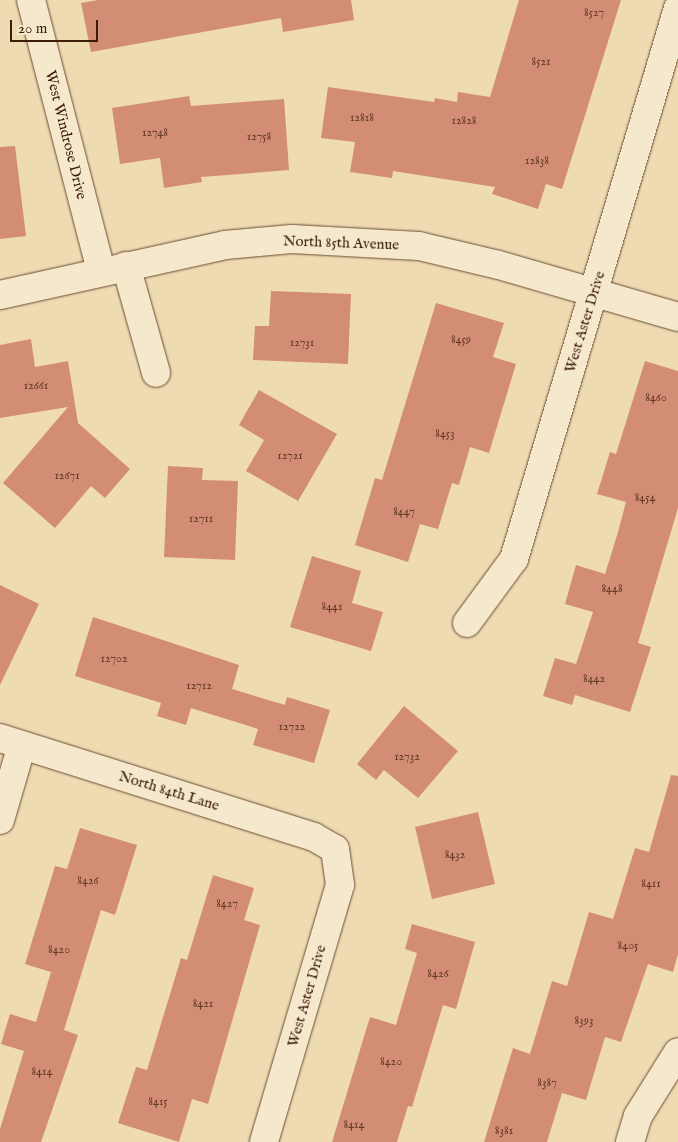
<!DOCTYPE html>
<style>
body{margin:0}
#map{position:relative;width:678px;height:1142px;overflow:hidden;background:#efdbb2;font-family:"IM FELL English",serif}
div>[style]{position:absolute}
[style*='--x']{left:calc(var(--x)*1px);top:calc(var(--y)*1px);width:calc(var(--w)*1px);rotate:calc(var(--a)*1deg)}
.building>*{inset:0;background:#d38d74}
.roads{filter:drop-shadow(0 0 1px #6a4c34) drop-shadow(0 0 1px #6a4c34)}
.street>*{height:28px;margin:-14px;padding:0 14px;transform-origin:14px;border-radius:14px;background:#f5e8cd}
span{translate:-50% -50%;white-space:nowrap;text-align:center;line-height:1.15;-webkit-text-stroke:4px #f5e8cd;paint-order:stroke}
.number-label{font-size:12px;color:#623924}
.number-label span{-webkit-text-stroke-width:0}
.street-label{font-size:15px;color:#3d1d0a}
.scale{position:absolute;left:10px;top:20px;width:88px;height:22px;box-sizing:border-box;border:2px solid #3d1d0a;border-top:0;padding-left:6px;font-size:15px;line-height:18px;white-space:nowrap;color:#3d1d0a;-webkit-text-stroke:4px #f5e8cd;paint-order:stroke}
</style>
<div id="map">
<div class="building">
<i style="clip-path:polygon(98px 0,351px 0,354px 20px,283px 32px,281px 18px,91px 52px,81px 3px)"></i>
<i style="clip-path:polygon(519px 0,621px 0,562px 189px,546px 184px,538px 209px,492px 194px,495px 187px,393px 171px,392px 178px,350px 172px,355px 142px,321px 138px,328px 87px,434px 102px,435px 98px,457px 102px,458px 92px,490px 97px)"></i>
<i style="clip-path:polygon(189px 96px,191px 106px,284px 99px,289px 170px,201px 177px,202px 182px,164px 188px,160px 158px,120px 164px,112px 108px)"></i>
<i style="clip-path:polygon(15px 146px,26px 236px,0 239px,0 147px)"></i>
<i style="clip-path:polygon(271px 291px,351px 294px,348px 364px,253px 360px,255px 326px,269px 326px)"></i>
<i style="clip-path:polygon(436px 303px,504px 323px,493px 357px,516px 364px,489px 453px,470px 447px,459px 485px,452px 483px,438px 529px,420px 524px,408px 562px,355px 545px,375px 478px,382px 480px)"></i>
<i style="clip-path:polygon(31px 339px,35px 367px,68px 361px,78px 423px,130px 469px,105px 498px,91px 486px,55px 528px,3px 483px,68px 407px,0 418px,0 345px)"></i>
<i style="clip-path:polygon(645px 361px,678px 371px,678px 508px,638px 643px,651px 647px,630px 712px,575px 695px,572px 705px,543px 696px,555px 658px,576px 664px,593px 612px,565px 604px,576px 565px,605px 574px,618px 532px,626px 502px,597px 494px,610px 452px,616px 454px)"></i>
<i style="clip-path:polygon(259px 390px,337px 434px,298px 501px,246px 471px,264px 440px,239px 425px)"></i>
<i style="clip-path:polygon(168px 466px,203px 468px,202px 480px,238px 481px,235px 560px,164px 557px)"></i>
<i style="clip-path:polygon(312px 556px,361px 571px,352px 603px,383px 612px,371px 651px,290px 627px)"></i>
<i style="clip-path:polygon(0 585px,39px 604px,0 685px)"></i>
<i style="clip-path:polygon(93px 617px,239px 665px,232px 689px,285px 705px,287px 697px,330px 710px,314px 763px,253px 745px,258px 729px,191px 708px,186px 725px,157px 716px,161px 703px,75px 676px)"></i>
<i style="clip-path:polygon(404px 706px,458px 751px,418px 798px,384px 770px,376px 780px,357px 764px)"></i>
<i style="clip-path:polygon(671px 775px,678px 776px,678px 954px,673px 972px,648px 964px,621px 1042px,605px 1037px,586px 1100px,562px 1093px,547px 1142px,484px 1142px,513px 1048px,530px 1054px,552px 981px,567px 986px,589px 912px,613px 919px,635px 848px,649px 852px)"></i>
<i style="clip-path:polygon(478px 812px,495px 884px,432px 899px,415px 827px)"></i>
<i style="clip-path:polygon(80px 828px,137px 845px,115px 915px,101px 910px,64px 1030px,78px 1035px,41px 1142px,0 1142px,0 1129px,24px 1051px,1px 1044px,10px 1014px,36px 1022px,51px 972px,25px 964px,55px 866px,67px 869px)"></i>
<i style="clip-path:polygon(213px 875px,254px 888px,244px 920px,260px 925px,208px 1104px,192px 1099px,179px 1142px,118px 1123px,136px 1067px,147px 1070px,181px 958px,187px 960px)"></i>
<i style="clip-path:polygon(412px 924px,475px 942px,456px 1009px,443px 1005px,412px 1107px,408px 1106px,397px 1142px,332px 1142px,370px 1017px,396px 1025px,417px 953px,405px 949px)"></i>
</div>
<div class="roads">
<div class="street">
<i style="--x:31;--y:0;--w:280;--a:75.5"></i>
<i style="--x:126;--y:266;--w:111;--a:74.3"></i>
<i style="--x:0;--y:295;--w:230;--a:-12.5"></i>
<i style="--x:225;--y:245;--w:67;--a:-5.1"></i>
<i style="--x:292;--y:239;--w:127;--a:3.2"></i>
<i style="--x:419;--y:246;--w:82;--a:13.4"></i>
<i style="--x:499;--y:265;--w:186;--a:16.2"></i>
<i style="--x:467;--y:623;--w:79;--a:-53.7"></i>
<i style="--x:514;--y:559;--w:575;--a:-73.42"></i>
<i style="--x:0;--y:738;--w:329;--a:17.5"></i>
<i style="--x:314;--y:837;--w:24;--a:30"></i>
<i style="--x:335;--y:849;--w:36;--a:82"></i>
<i style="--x:340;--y:885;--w:268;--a:106.5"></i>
<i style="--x:0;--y:820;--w:78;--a:-73.7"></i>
<i style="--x:630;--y:1142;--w:27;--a:-73"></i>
<i style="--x:638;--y:1116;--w:75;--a:-58"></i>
</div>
</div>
<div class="number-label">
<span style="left:594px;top:13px">8527</span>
<span style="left:541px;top:62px">8521</span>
<span style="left:362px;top:118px">12818</span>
<span style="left:464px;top:121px">12828</span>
<span style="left:155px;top:133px">12748</span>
<span style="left:259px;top:137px">12758</span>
<span style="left:537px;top:161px">12838</span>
<span style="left:461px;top:340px">8459</span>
<span style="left:302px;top:343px">12731</span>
<span style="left:36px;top:386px">12661</span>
<span style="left:656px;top:398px">8460</span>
<span style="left:445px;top:434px">8453</span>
<span style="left:290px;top:456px">12721</span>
<span style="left:67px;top:476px">12671</span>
<span style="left:645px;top:498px">8454</span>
<span style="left:404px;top:512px">8447</span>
<span style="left:201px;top:519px">12711</span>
<span style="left:612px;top:589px">8448</span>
<span style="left:332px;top:607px">8441</span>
<span style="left:114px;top:659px">12702</span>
<span style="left:594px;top:679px">8442</span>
<span style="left:199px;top:686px">12712</span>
<span style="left:292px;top:727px">12722</span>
<span style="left:407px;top:757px">12732</span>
<span style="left:455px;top:855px">8432</span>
<span style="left:88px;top:881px">8426</span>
<span style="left:651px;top:884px">8411</span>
<span style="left:227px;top:904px">8427</span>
<span style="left:628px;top:946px">8405</span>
<span style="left:59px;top:950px">8420</span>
<span style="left:438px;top:974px">8426</span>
<span style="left:203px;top:1004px">8421</span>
<span style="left:584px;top:1021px">8393</span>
<span style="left:391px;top:1062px">8420</span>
<span style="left:42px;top:1072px">8414</span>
<span style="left:547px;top:1083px">8387</span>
<span style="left:158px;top:1102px">8415</span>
<span style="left:354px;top:1125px">8414</span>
<span style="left:504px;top:1131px">8381</span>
</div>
<div class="street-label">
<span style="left:66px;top:135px;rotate:76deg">West Windrose Drive</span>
<span style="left:341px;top:243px;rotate:2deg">North 85th Avenue</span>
<span style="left:585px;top:322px;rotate:-73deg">West Aster Drive</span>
<span style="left:169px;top:791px;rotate:17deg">North 84th Lane</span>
<span style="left:307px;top:996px;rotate:-74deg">West Aster Drive</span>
</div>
<div class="scale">20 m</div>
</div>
